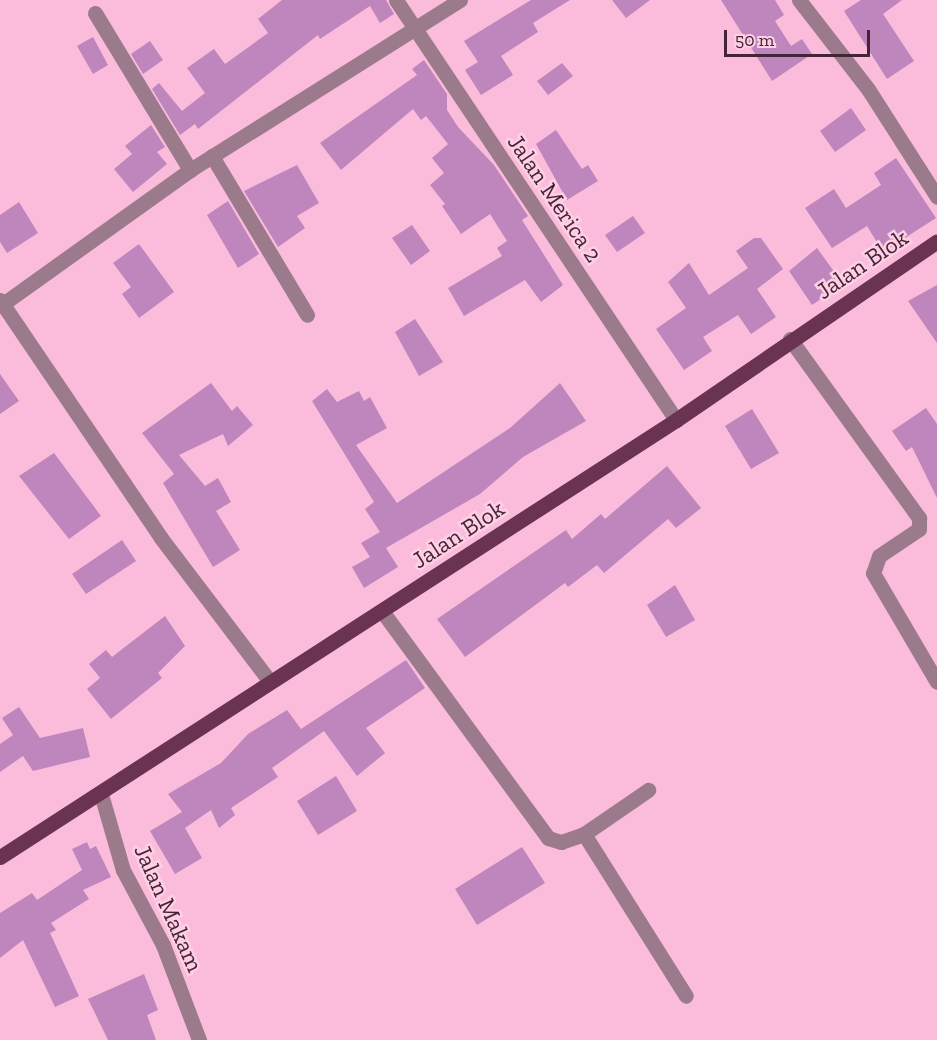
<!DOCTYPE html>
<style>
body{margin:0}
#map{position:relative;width:937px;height:1040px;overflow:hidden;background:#fbbcdc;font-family:"Zilla Slab",serif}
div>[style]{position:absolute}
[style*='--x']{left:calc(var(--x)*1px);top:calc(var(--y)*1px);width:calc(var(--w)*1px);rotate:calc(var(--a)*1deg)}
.building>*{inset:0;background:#bf85bd}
.minor>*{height:15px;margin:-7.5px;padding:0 7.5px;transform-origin:7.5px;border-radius:7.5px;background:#9b7b8b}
.major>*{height:15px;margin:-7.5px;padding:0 7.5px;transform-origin:7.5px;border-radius:7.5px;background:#6a3351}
span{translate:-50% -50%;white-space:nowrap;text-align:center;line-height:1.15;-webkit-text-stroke:5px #ffcfe6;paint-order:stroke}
.street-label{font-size:24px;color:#432535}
.scale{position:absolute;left:724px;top:30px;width:146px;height:27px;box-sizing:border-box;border:3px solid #432535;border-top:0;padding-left:8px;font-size:18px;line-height:21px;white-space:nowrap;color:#432535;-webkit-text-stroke:4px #ffcfe6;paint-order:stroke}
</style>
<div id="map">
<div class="building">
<i style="clip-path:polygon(282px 0,386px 0,394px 14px,380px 23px,370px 6px,320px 39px,318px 35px,198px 129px,195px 124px,180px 135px,152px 89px,159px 83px,182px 111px,205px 93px,187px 68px,214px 49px,225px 64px,268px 33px,258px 19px)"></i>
<i style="clip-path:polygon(531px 0,570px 0,533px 23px,538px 32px,501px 56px,513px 75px,481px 95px,465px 70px,478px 62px,464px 41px)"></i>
<i style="clip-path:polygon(612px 0,650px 0,626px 18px)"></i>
<i style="clip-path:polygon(721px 0,775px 0,784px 15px,775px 21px,791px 46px,802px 39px,812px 54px,772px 81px)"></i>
<i style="clip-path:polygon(861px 0,902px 0,883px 14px,914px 61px,887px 79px,844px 11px)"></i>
<i style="clip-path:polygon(93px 37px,108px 65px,93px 74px,77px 46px)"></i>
<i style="clip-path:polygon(150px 41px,163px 60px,143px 74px,131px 54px)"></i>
<i style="clip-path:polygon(424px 60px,447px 94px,447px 110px,458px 127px,494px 165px,528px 216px,522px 220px,563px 285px,541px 302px,525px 280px,464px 316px,448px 288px,502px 256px,497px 248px,507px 241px,490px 214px,461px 234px,442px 206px,445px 204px,430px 185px,444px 173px,432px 158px,448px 144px,426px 116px,421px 120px,413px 109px,341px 170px,320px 143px,417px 75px,412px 69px)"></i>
<i style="clip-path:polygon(562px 63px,573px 76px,548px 95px,537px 81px)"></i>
<i style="clip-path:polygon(851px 108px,866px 130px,835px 152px,820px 131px)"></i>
<i style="clip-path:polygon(151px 125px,165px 147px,157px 152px,167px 164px,133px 192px,114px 169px,132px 154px,125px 146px)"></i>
<i style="clip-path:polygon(556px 130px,582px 169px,588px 165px,598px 181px,567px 200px,536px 144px)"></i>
<i style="clip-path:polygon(896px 158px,936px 218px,883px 252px,867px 226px,832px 248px,805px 208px,834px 189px,846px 208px,881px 185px,874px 173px)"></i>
<i style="clip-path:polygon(297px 165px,319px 203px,297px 216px,305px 228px,278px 247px,244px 191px)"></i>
<i style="clip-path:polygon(228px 201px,259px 254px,238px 268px,207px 215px)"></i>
<i style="clip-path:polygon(19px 202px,38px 233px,7px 253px,0 242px,0 215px)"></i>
<i style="clip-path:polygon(633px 216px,645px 233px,617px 252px,605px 235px)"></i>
<i style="clip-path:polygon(412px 225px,430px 251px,411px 265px,392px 238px)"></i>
<i style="clip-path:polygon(754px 238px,761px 238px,783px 269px,757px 289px,776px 317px,751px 334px,738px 315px,703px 337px,712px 351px,684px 370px,656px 329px,686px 308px,668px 282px,689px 263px,709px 295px,748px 268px,736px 251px)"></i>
<i style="clip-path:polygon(139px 244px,174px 292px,139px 318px,122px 294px,131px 287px,113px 263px)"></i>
<i style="clip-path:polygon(817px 248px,843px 284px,812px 305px,789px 271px)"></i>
<i style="clip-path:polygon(937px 285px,937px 343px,908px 301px)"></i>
<i style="clip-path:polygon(415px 319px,443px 362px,419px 376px,395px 332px)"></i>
<i style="clip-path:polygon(0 374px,19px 401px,0 414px)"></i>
<i style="clip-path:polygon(211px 383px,232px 411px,237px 406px,253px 425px,228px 446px,223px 434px,179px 455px,205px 486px,218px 478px,231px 502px,216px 511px,240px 550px,213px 567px,163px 483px,174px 474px,142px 433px)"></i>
<i style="clip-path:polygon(560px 383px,586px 421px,523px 457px,480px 494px,386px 548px,398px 567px,364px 588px,352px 567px,370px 557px,361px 543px,380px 532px,365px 509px,374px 502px,312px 401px,327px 389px,337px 402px,359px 391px,364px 401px,370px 397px,387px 428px,356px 445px,397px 503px,510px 428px)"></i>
<i style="clip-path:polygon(926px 408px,937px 424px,937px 498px,912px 447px,906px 451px,892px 431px)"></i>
<i style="clip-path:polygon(752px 409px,779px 453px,751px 469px,725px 426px)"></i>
<i style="clip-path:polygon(54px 453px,101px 516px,69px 539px,19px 476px)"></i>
<i style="clip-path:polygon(667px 466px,701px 508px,676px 528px,668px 519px,604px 573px,597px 565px,568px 587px,565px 583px,465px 657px,437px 619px,566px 530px,572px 539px,601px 514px,605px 519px)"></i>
<i style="clip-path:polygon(122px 540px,136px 561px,86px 594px,72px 574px)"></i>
<i style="clip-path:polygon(675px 585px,695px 620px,666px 637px,647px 605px)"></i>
<i style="clip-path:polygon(165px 616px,185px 646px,158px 673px,162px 678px,111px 719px,87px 689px,100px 678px,89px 664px,106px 650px,112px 657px)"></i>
<i style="clip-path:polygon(406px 660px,425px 688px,366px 728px,385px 753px,357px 776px,324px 731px,272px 768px,278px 777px,231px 808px,235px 815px,219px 828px,211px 810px,185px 828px,202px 858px,175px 874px,150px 831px,182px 812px,168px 794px,221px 763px,248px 734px,287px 710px,301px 729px)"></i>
<i style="clip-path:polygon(19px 707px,40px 738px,83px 728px,90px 757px,33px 771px,23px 756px,0 772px,0 744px,13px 735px,2px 718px)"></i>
<i style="clip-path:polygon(336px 776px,357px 811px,318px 835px,297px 801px)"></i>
<i style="clip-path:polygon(87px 842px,90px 849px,96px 846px,111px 877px,83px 890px,89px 899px,51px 923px,56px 930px,50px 933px,79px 996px,55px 1007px,23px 940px,0 958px,0 913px,32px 893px,37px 900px,82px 870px,72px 849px)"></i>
<i style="clip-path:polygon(522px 847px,545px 883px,477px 925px,455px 889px)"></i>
<i style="clip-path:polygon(144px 974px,158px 1010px,147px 1015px,156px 1040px,108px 1040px,88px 999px)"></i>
</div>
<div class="minor">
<i style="--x:396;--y:0;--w:505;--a:56.31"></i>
<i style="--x:799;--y:0;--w:113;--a:52.2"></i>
<i style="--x:868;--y:89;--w:128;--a:57.4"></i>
<i style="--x:95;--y:13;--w:184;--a:58.8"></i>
<i style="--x:212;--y:156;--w:185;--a:59.1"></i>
<i style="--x:0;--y:300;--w:287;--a:55.9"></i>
<i style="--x:161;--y:538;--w:177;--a:52.8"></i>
<i style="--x:0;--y:306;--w:234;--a:-35.6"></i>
<i style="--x:190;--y:170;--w:319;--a:-32.2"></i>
<i style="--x:790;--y:339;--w:221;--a:54.2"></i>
<i style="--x:919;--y:518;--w:11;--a:90"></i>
<i style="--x:919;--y:529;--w:48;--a:146"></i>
<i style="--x:879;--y:556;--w:18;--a:109"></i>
<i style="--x:873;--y:573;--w:126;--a:59.6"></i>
<i style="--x:382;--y:611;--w:281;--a:53.8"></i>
<i style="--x:548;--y:838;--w:14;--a:17"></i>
<i style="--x:561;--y:842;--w:24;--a:-19"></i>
<i style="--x:584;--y:834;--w:78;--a:-34.5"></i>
<i style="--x:101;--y:794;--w:79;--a:73.9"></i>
<i style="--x:123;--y:870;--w:85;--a:61.9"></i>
<i style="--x:163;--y:945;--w:102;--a:69.2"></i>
<i style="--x:584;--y:834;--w:191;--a:57.8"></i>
</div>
<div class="major">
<i style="--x:0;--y:857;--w:805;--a:-32.88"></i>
<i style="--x:676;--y:420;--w:316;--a:-34.4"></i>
</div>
<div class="street-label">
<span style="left:555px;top:198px;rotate:56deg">Jalan Merica 2</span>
<span style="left:862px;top:264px;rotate:-34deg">Jalan Blok</span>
<span style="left:458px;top:534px;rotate:-33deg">Jalan Blok</span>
<span style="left:169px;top:908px;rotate:66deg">Jalan Makam</span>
</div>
<div class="scale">50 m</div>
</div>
